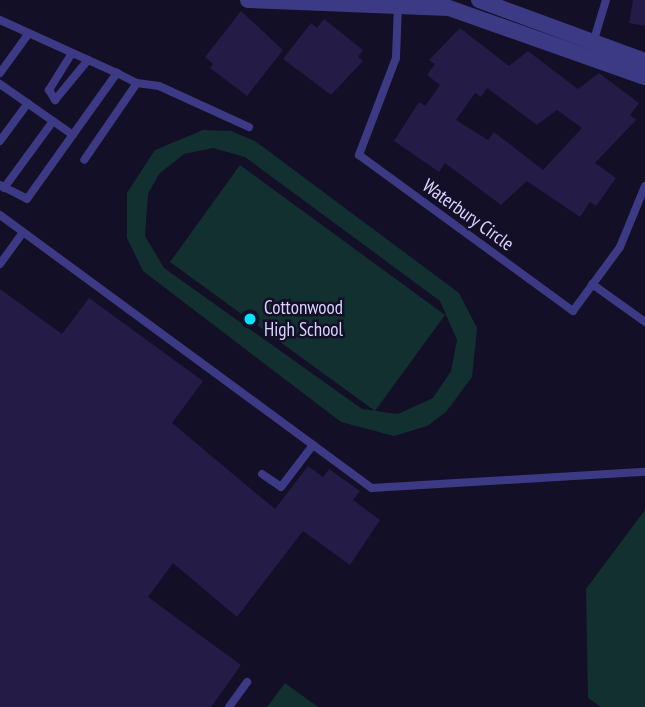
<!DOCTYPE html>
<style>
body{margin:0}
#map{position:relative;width:645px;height:707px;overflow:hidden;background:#130f26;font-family:"PT Sans Narrow",sans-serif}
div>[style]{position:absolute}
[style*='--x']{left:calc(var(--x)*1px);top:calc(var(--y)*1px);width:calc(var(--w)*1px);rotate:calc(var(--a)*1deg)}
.green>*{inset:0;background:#12302f}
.building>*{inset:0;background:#241b47}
.lane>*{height:8px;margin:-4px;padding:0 4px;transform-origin:4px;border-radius:4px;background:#3d3a85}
.street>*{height:16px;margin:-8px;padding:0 8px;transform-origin:8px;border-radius:8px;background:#3d3a85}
.dots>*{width:19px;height:19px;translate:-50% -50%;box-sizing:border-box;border:4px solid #130f26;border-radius:50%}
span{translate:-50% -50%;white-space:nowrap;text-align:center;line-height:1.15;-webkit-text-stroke:5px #130f26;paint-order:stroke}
.street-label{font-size:19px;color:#d9d4ff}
.poi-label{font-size:19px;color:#d9d4ff}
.left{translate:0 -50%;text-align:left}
</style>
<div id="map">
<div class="green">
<i style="clip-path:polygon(evenodd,203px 130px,231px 131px,255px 141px,459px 293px,477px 328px,472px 377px,446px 412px,427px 426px,394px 436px,341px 422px,143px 271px,127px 238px,127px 193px,155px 150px,203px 130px,213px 148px,245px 157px,440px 301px,457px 340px,451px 371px,433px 398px,398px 414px,362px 409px,164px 268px,145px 236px,148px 194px,159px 174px,184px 154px,213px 148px)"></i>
<i style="clip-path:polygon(240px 165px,445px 315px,375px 411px,170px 262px)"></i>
<i style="clip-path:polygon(645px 510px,645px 707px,601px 707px,588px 698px,586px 589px)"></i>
<i style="clip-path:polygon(285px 683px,318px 707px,267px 707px)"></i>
</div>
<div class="building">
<i style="clip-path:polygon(633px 0,645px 0,645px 26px,629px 23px)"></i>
<i style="clip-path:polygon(241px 11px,283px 50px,247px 96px,210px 68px,213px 64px,205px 57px)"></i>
<i style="clip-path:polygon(324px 19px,363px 50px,358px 57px,363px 61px,331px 95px,283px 59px,311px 23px,317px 28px)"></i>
<i style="clip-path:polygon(evenodd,460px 28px,509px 66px,528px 51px,578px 89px,599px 73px,639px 103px,630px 115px,636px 120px,595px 163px,616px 178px,596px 206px,590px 202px,580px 217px,527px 181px,501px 205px,445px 163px,439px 172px,394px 141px,419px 102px,425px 106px,440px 85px,427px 75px,435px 64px,429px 60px,460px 28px,487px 88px,537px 125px,557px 110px,582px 128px,543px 170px,494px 132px,488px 140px,456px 120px,475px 93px,481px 97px,487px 88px)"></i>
<i style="clip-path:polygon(0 289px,62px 334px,89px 298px,203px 381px,172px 423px,275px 509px,308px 466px,323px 477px,329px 469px,360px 491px,353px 500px,380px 520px,350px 565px,303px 531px,237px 617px,173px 563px,148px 597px,241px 665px,211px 707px,0 707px)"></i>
</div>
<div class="lane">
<i style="--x:398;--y:5;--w:53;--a:92.2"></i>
<i style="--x:396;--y:58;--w:104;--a:110.9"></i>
<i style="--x:359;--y:155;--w:265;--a:36.1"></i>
<i style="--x:573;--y:311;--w:79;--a:-53.7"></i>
<i style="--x:620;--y:247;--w:66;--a:-67.7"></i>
<i style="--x:0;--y:20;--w:128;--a:24.4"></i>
<i style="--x:593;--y:43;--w:45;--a:-73.2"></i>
<i style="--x:72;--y:53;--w:44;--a:121.9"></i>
<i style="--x:49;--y:90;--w:12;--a:59"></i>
<i style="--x:55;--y:100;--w:52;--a:-50.5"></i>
<i style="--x:0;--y:73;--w:49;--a:-54.1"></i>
<i style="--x:137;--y:83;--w:22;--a:8"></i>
<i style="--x:159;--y:86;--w:99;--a:24.5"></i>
<i style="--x:0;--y:84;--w:89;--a:34.9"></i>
<i style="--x:0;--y:141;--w:47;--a:-53.6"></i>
<i style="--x:0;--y:185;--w:30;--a:27"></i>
<i style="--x:27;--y:199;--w:155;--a:-54.5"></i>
<i style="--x:117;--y:73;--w:22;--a:27"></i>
<i style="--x:137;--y:83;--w:93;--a:124.5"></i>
<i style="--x:4;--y:188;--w:83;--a:-53.8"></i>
<i style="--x:0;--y:215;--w:461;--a:36.3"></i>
<i style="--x:372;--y:488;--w:273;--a:-3.4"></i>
<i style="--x:0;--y:264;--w:39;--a:-54"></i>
<i style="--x:592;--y:284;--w:65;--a:35.6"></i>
<i style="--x:262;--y:474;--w:23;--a:34"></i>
<i style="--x:281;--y:487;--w:53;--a:-52.7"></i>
<i style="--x:229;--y:707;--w:31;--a:-54"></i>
</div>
<div class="street">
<i style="--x:248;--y:0;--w:201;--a:2.3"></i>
<i style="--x:449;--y:8;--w:208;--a:19.4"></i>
<i style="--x:479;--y:0;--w:177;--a:20.2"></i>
</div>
<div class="dots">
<i style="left:250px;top:319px;background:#00e5ff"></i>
</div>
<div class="street-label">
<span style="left:468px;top:215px;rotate:36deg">Waterbury Circle</span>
</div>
<div class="poi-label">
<span class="left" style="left:264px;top:319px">Cottonwood<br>High School</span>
</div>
</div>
